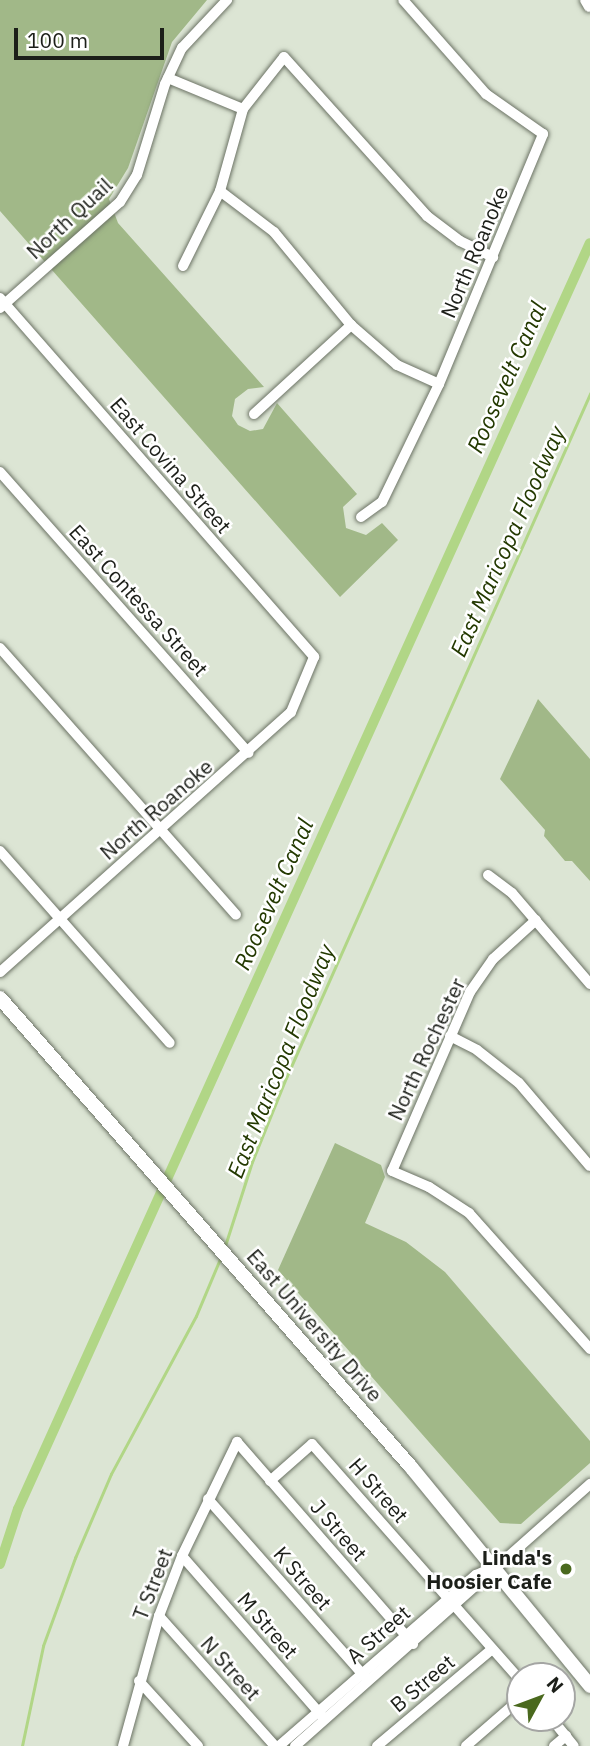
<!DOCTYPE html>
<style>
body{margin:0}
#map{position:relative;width:590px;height:1746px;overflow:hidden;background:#dce5d4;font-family:"IBM Plex Sans",sans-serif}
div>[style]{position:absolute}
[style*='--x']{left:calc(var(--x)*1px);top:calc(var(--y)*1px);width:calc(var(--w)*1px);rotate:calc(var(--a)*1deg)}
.green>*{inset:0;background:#a1b888}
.stream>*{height:2.5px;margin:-1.25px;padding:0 1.25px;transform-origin:1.25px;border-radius:1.25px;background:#b1d686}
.canal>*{height:10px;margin:-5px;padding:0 5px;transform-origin:5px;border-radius:5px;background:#b1d686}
.roads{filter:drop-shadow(0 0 2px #6c7365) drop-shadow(0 0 2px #6c7365)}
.minor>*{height:10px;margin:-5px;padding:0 5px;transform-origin:5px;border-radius:5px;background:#fff}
.major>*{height:14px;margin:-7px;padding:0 7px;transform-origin:7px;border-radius:7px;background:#fff}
.dots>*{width:19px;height:19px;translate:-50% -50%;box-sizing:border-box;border:4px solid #fff;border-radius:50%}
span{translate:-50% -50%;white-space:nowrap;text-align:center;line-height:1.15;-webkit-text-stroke:5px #fff;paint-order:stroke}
.street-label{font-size:21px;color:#1c1f19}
.poi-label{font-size:21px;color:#1c1f19;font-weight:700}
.right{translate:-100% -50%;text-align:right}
.water-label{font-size:23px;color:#233900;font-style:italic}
.north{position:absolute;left:506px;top:1662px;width:70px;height:70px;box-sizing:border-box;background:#fff;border:2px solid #a4a5a3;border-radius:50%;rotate:49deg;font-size:19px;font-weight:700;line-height:28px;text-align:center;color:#1c1f19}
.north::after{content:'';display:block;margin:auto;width:24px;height:32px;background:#4a691e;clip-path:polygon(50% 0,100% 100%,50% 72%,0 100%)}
.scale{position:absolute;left:14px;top:28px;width:150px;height:32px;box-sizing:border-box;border:4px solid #1c1f19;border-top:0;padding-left:9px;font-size:21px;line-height:24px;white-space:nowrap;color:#1c1f19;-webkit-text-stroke:5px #fff;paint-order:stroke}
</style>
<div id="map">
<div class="green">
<i style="clip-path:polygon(0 0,207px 0,172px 42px,128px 168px,109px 199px,118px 223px,264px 387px,248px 389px,235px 399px,232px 416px,238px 425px,250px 431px,263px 429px,277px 403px,357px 494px,343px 507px,346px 528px,366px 535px,382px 523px,398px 540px,340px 597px,0 211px)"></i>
<i style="clip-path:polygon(538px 699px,590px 759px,590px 881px,572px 861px,565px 861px,544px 836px,545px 830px,500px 779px)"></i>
<i style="clip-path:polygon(335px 1143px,381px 1165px,385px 1177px,365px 1223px,406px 1242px,445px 1272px,590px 1441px,590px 1463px,521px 1524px,500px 1523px,278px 1270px)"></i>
</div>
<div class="stream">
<i style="--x:225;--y:1246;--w:88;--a:-72.2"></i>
<i style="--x:252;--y:1162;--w:91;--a:-68"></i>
<i style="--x:286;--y:1078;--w:749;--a:-66.04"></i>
<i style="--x:22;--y:1746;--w:102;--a:-78.1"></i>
<i style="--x:43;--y:1646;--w:94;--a:-70"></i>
<i style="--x:75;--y:1558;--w:91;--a:-66.8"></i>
<i style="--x:111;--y:1474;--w:179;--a:-61.7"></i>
<i style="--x:196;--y:1316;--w:62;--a:-67.2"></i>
</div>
<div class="canal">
<i style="--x:0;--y:1564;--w:58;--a:-71.9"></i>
<i style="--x:18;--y:1509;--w:1389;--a:-65.69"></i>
</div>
<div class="roads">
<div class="minor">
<i style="--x:585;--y:0;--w:8;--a:60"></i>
<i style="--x:168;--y:78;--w:81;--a:22.5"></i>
<i style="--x:220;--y:191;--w:68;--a:37.2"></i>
<i style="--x:274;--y:232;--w:121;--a:50.4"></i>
<i style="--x:351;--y:325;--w:61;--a:41"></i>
<i style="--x:397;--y:365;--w:46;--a:24.3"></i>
<i style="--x:183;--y:266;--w:84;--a:-63.7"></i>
<i style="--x:220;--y:191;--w:85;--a:-74.3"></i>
<i style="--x:243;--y:109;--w:66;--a:-51.7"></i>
<i style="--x:284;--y:57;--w:214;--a:48"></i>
<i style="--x:427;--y:216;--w:41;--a:37.1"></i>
<i style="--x:460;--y:241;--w:37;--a:26"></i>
<i style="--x:0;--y:298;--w:477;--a:48.8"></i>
<i style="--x:314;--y:657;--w:60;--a:112.7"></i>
<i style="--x:291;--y:712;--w:390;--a:138.2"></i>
<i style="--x:0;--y:308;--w:160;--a:-41.5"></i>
<i style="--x:120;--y:202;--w:32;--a:-58"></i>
<i style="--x:137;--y:175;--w:95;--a:-72.9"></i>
<i style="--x:165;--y:84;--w:40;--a:-65"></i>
<i style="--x:182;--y:48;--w:66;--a:-46.8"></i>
<i style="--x:254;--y:414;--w:132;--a:-42.5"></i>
<i style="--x:0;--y:472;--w:375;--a:48.5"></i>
<i style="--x:361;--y:517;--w:26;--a:-36"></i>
<i style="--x:382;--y:502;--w:131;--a:-64.2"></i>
<i style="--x:439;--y:384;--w:271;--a:-67.4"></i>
<i style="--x:543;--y:134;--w:70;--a:-144.9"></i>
<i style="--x:486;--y:94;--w:125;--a:-131.4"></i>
<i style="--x:0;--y:648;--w:356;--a:48.5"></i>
<i style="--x:0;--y:851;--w:256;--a:48.5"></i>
<i style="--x:488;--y:875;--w:30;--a:37"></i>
<i style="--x:512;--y:893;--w:120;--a:49.4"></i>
<i style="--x:536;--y:920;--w:58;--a:137.8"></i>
<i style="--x:493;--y:959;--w:40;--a:124.9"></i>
<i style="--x:470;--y:992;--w:195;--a:113.5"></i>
<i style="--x:392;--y:1171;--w:40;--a:23.4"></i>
<i style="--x:429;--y:1187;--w:48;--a:33"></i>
<i style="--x:469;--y:1213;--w:182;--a:48.3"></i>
<i style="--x:450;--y:1036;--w:30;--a:27"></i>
<i style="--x:477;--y:1050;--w:53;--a:38.2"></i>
<i style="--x:519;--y:1083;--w:109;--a:49.5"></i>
<i style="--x:270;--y:1481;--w:56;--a:-41.4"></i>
<i style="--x:312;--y:1444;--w:315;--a:48.6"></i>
<i style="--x:208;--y:1499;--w:237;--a:48.6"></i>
<i style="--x:182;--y:1556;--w:214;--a:48.8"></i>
<i style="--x:159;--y:1616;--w:174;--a:48.3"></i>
<i style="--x:139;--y:1681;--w:88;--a:47.8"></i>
<i style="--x:551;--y:1718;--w:36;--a:51"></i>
<i style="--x:123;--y:1746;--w:135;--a:-74.5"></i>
<i style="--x:159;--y:1616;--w:64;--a:-69"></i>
<i style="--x:182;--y:1556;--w:127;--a:-64.2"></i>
<i style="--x:237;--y:1442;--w:268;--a:48.9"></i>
<i style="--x:279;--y:1746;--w:261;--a:-41"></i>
<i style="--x:476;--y:1575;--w:17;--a:-24"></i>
<i style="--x:295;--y:1746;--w:395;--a:-41.6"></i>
<i style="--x:377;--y:1746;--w:150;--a:-40.1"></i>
<i style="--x:466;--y:1746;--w:72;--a:-41"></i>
<i style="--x:554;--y:1746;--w:16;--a:-40"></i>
</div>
<div class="major">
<i style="--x:0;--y:998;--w:624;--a:48.77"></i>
<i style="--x:411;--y:1467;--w:283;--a:50.7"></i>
</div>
</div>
<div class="dots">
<i style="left:566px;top:1569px;background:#4a691e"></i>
</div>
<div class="street-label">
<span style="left:69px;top:218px;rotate:-43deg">North Quail</span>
<span style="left:474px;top:252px;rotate:-67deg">North Roanoke</span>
<span style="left:171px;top:465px;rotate:49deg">East Covina Street</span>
<span style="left:139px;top:600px;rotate:48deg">East Contessa Street</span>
<span style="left:156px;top:809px;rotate:-41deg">North Roanoke</span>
<span style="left:426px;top:1049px;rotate:-65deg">North Rochester</span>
<span style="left:315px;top:1325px;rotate:49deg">East University Drive</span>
<span style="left:379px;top:1490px;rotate:49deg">H Street</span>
<span style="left:339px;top:1530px;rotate:49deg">J Street</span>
<span style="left:303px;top:1578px;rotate:49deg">K Street</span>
<span style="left:152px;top:1584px;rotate:-69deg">T Street</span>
<span style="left:268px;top:1625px;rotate:49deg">M Street</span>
<span style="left:378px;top:1634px;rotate:-41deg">A Street</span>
<span style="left:231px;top:1668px;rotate:48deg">N Street</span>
<span style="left:422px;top:1683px;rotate:-40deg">B Street</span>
</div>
<div class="poi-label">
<span class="right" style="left:552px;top:1569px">Linda's<br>Hoosier Cafe</span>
</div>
<div class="water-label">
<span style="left:506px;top:377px;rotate:-66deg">Roosevelt Canal</span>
<span style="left:507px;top:541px;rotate:-66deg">East Maricopa Floodway</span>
<span style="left:273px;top:894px;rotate:-66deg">Roosevelt Canal</span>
<span style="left:280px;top:1061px;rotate:-68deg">East Maricopa Floodway</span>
</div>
<div class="north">N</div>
<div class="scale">100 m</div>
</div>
